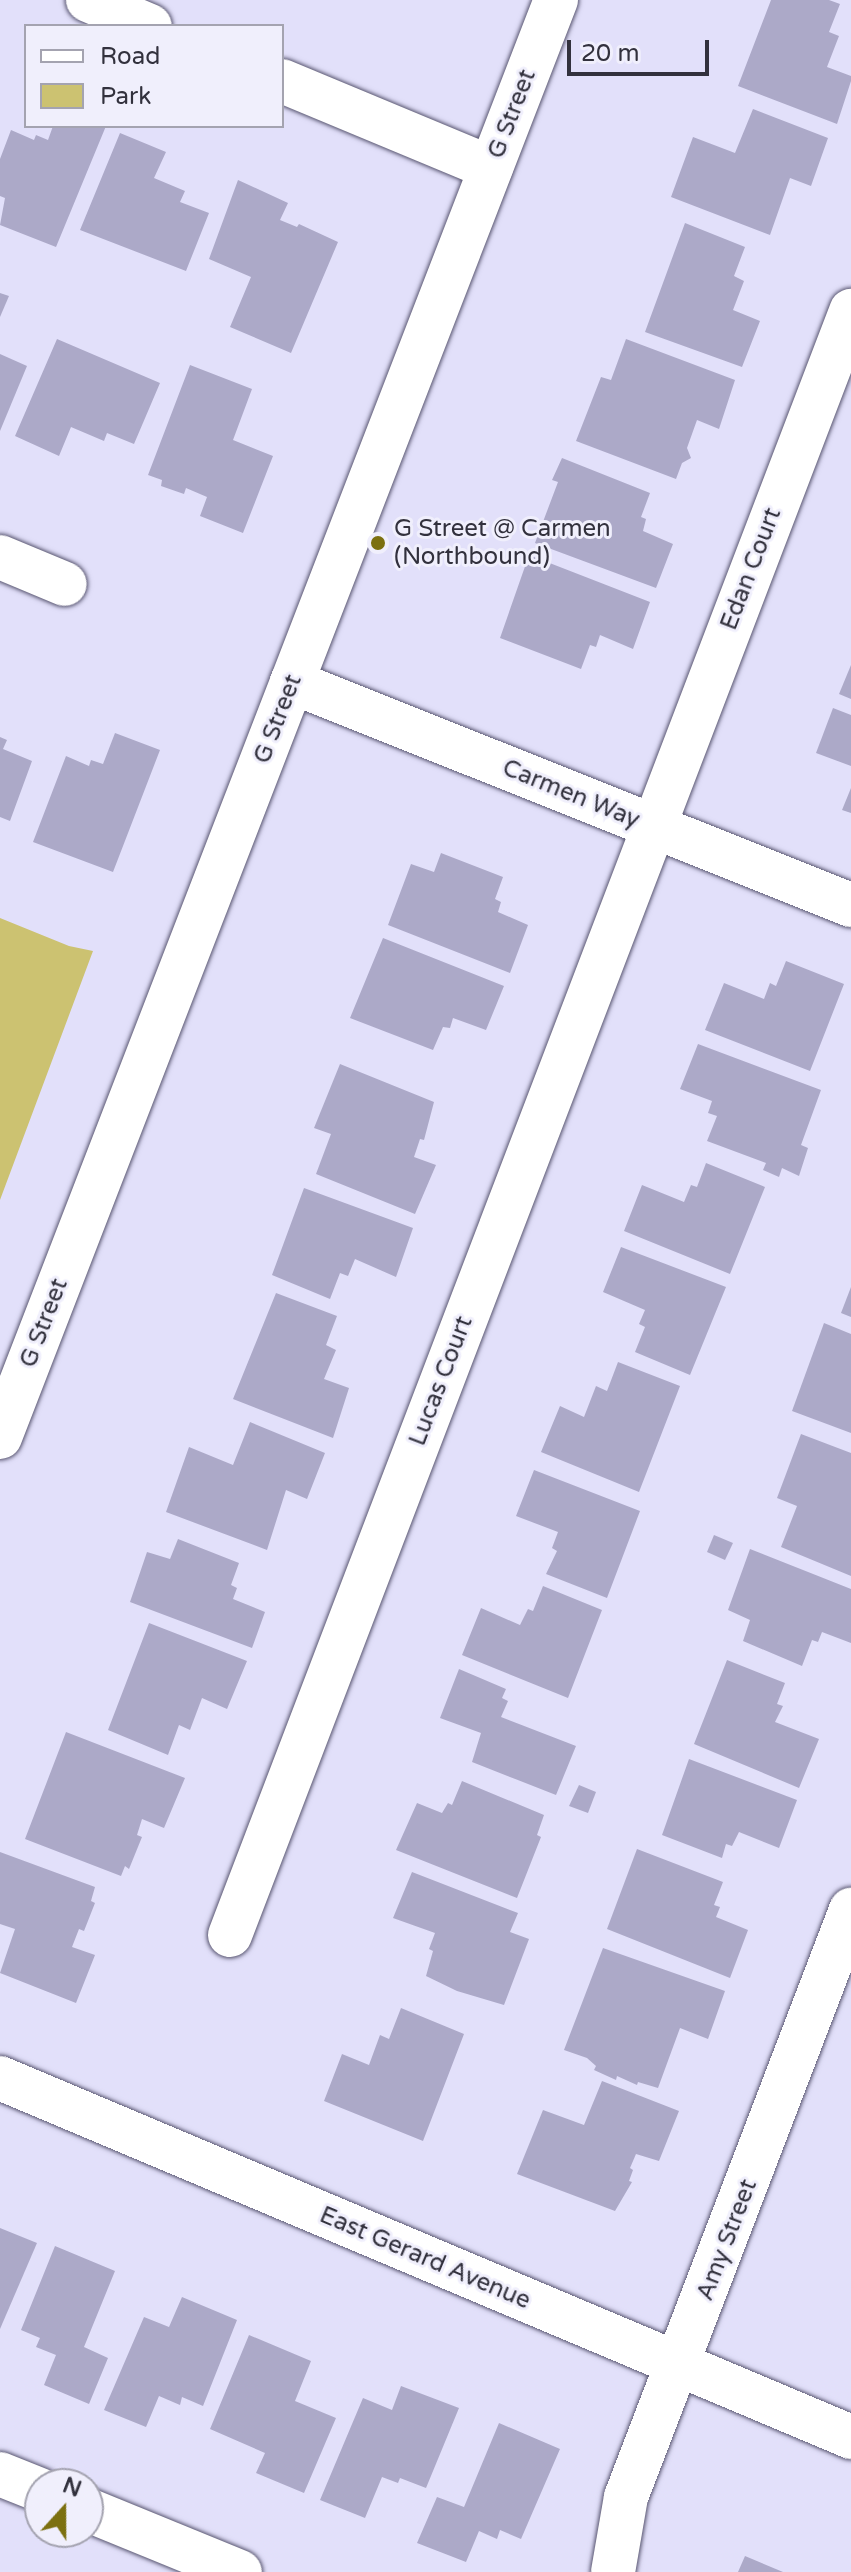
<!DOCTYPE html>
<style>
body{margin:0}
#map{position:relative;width:851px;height:2572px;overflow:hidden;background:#e2e0fa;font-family:"Varela Round",sans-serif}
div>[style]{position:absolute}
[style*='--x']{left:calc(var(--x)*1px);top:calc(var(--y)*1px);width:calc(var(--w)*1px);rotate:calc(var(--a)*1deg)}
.green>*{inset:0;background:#ccc271}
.building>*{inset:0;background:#aca9c8}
.roads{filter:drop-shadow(0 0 2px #595671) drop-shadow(0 0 2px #595671)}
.minor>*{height:44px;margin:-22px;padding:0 22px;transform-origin:22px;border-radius:22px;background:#fff}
.tertiary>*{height:44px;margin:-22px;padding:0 22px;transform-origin:22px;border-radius:22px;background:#fff}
.dots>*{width:22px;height:22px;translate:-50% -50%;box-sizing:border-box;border:4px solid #f0effc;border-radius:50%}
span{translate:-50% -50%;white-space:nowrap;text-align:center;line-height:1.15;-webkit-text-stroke:6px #f0effc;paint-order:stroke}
.street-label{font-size:24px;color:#32313d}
.poi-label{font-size:24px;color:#32313d}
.left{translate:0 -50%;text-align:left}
.legend{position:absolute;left:24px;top:24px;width:260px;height:104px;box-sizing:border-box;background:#f0effc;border:2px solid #a4a3b0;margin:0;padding:10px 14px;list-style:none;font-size:24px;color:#32313d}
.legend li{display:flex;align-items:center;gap:16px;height:40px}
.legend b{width:40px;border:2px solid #a4a3b0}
.north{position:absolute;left:24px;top:2468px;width:80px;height:80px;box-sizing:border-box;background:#f0effc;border:2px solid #a4a3b0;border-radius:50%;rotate:21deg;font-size:22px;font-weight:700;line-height:32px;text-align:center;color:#32313d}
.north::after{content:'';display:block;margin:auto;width:28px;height:36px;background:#7c7010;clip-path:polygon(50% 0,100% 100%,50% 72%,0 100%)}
.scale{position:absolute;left:567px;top:40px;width:142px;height:36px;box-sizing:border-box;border:4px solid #32313d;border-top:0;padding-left:10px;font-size:24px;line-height:28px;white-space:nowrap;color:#32313d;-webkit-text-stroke:6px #f0effc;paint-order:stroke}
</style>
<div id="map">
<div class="green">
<i style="clip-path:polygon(0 918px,69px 946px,93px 951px,0 1200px)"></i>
</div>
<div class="building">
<i style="clip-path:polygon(771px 0,829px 0,840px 4px,829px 32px,839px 36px,827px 67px,851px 76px,851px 81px,837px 124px,738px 86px)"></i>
<i style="clip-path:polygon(753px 109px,828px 138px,811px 186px,790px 178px,770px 235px,671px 197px,693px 137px,735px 153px)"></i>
<i style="clip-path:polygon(53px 126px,106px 126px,56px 247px,0 225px,5px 198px,0 196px,0 159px,11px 130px,34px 140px,36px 135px,48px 140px)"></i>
<i style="clip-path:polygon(120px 133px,166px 152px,154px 178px,185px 191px,180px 202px,209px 213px,186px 271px,80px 230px)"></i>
<i style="clip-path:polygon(238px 180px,288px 203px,280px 220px,297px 227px,299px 224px,338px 242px,291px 353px,230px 327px,251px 277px,209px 259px)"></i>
<i style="clip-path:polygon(685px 223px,745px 247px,734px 276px,744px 281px,733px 310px,760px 321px,742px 367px,645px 332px)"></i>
<i style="clip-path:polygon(0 293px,9px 296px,0 317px)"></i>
<i style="clip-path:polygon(57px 339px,160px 383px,134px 444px,107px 433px,104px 441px,71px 427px,59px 456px,15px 436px)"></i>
<i style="clip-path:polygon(626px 339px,735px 380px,719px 429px,697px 420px,687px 448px,691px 458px,682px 463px,676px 479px,576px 441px,601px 377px,611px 380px)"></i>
<i style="clip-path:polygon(0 354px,27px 366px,0 431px)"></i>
<i style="clip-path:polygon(190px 365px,252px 389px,233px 440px,273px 456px,243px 533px,200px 516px,207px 497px,186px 488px,184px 494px,161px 486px,162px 480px,148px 475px)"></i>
<i style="clip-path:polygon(562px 458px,650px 493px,641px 517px,646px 519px,643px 531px,673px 544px,656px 588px,535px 543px,558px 482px,552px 480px)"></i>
<i style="clip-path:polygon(529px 555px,650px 602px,633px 649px,600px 635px,596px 647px,590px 645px,581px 669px,500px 638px)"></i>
<i style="clip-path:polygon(851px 665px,851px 699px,839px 694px)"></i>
<i style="clip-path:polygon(833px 708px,851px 715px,851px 766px,816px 753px)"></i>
<i style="clip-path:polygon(115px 733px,160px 750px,113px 872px,33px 842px,66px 756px,89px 766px,91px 760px,103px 764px)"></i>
<i style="clip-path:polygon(0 737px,7px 740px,3px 749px,32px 761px,10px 821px,0 817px)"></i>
<i style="clip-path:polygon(851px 788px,851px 813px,842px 810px)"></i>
<i style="clip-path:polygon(441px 853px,503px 877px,495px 899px,501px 902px,498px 912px,528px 925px,510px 973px,388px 925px,411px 864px,434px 872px)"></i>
<i style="clip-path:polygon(383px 938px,504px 986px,486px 1030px,453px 1018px,450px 1028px,443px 1027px,433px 1050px,350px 1018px)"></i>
<i style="clip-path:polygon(786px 961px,844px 984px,810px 1071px,705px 1030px,724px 983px,764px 999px,770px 983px,776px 986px)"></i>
<i style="clip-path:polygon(698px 1044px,821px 1090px,801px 1145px,808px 1148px,799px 1176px,782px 1168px,779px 1177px,763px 1170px,766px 1163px,707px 1141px,717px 1116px,708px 1113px,712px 1101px,680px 1089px)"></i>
<i style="clip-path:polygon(340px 1064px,434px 1102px,424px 1140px,420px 1139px,414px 1157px,436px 1165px,415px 1214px,316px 1174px,331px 1134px,314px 1128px)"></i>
<i style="clip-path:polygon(706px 1163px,765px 1187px,730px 1274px,624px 1231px,642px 1185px,684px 1202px,691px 1185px,697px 1187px)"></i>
<i style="clip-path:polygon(304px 1188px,413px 1228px,396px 1277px,355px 1259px,348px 1276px,340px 1273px,330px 1299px,272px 1275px)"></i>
<i style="clip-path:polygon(621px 1247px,726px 1287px,690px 1375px,635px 1352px,645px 1327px,639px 1324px,645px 1310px,603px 1292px)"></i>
<i style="clip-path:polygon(851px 1287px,851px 1317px,841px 1313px)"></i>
<i style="clip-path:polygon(276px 1293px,337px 1316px,326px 1345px,336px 1350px,324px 1379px,349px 1388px,333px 1438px,233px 1399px)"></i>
<i style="clip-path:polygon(824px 1323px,851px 1334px,851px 1433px,792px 1411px)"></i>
<i style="clip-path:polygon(618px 1362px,680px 1386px,639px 1492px,541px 1452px,560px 1406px,584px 1417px,596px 1386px,607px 1391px)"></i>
<i style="clip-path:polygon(250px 1422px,325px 1453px,307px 1499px,286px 1490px,267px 1550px,166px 1512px,189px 1447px,233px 1465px)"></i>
<i style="clip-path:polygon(801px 1434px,851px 1453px,851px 1576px,781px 1547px,797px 1506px,777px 1498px)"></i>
<i style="clip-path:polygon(534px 1470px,640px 1511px,607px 1598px,546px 1574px,557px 1551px,552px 1548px,558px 1532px,516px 1516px)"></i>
<i style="clip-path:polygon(714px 1535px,733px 1543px,725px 1560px,707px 1552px)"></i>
<i style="clip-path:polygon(178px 1539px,239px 1563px,231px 1585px,237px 1588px,233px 1599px,265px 1612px,252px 1648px,130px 1602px,147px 1552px,170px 1559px)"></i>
<i style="clip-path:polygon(750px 1549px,851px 1589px,851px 1643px,822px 1632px,818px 1642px,812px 1640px,802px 1666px,743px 1641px,750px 1620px,728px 1610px)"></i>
<i style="clip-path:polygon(543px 1586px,602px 1610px,568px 1698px,462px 1655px,481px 1608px,520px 1625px,528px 1609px,533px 1611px)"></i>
<i style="clip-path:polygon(149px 1623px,247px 1661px,227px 1709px,202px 1698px,190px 1730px,179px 1725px,168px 1755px,108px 1730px)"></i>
<i style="clip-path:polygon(727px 1660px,785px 1683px,777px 1704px,783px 1706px,775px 1722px,819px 1739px,799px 1788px,694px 1744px)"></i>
<i style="clip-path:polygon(459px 1669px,506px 1689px,502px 1698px,508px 1701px,501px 1717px,576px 1746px,556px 1795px,472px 1762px,481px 1733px,440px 1718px)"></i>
<i style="clip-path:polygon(66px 1732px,185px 1778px,164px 1828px,142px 1819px,137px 1835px,142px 1837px,129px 1869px,125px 1866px,121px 1876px,25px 1839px)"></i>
<i style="clip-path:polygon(689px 1759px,797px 1800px,779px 1848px,739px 1832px,732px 1846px,726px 1844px,722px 1858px,662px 1835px)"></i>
<i style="clip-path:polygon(462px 1781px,544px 1815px,537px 1835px,541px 1837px,517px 1898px,396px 1850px,417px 1803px,442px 1813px,448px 1803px,452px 1805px)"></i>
<i style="clip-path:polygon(579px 1785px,596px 1792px,588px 1813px,569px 1806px)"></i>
<i style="clip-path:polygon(637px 1849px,723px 1882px,714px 1905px,720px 1907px,716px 1917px,748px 1930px,730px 1978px,607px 1929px)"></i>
<i style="clip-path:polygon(0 1852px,95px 1887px,91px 1901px,95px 1903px,84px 1931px,79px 1929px,72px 1947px,95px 1955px,76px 2003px,0 1973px,15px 1929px,0 1924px)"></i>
<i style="clip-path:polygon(412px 1872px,518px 1913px,510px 1932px,529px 1939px,504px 2005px,457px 1991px,426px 1976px,433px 1951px,429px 1949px,435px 1933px,393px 1918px)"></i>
<i style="clip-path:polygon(603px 1948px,725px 1991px,708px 2039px,680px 2028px,658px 2088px,638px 2082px,637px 2085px,617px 2076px,616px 2080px,594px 2070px,596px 2066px,587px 2058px,564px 2050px)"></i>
<i style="clip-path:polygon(401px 2008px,464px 2034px,423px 2141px,324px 2101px,342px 2054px,369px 2065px,380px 2035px,389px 2039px)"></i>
<i style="clip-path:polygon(602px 2081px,679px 2111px,659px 2161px,636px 2154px,630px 2168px,633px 2170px,629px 2181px,632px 2182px,615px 2211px,517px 2174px,543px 2110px,584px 2125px)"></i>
<i style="clip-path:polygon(0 2228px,37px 2243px,0 2329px)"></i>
<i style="clip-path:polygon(55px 2246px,115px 2271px,84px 2347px,108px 2358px,89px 2404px,44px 2385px,56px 2355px,36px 2347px,40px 2338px,21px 2330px)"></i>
<i style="clip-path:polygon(182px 2297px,237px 2320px,203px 2406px,182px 2397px,180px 2405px,159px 2396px,146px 2427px,104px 2410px,144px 2317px,169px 2327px)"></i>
<i style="clip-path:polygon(249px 2335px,311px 2361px,295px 2401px,336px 2418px,304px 2493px,256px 2473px,265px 2453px,210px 2429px)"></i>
<i style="clip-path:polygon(401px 2386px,459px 2408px,426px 2488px,400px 2478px,398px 2483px,382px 2477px,365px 2518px,320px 2500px,363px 2398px,392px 2410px)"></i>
<i style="clip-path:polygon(499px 2423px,560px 2449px,521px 2539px,500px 2530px,497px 2539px,479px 2531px,466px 2562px,417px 2543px,437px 2497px,464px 2507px)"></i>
<i style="clip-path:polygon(745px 2556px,783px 2572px,738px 2572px)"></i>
</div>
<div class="roads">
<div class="minor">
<i style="--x:88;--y:0;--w:67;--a:22.8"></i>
<i style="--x:282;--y:81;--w:226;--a:22.6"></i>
<i style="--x:0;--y:557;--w:70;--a:22.6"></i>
<i style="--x:292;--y:682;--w:602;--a:21.75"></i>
<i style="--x:0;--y:1437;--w:1541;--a:-68.85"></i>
<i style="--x:230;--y:1935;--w:1739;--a:-69.07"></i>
<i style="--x:0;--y:2474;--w:43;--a:21.8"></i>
<i style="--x:88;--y:2510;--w:164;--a:22.2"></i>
<i style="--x:613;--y:2572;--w:76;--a:-80.2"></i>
<i style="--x:626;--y:2497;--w:629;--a:-69.03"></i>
</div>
<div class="tertiary">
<i style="--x:0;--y:2078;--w:924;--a:22.87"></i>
</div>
</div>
<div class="dots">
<i style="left:378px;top:543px;background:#7c7010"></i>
</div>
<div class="street-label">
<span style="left:512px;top:114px;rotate:-69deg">G Street</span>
<span style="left:751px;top:569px;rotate:-69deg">Edan Court</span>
<span style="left:278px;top:719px;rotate:-69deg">G Street</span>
<span style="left:571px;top:794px;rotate:22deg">Carmen Way</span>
<span style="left:44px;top:1323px;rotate:-69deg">G Street</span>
<span style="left:441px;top:1381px;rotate:-69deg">Lucas Court</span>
<span style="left:727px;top:2240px;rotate:-69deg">Amy Street</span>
<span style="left:425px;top:2258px;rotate:23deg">East Gerard Avenue</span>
</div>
<div class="poi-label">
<span class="left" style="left:394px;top:543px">G Street @ Carmen<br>(Northbound)</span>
</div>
<ul class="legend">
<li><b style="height:10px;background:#fff"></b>Road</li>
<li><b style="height:22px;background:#ccc271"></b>Park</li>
</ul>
<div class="north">N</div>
<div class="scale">20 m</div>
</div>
